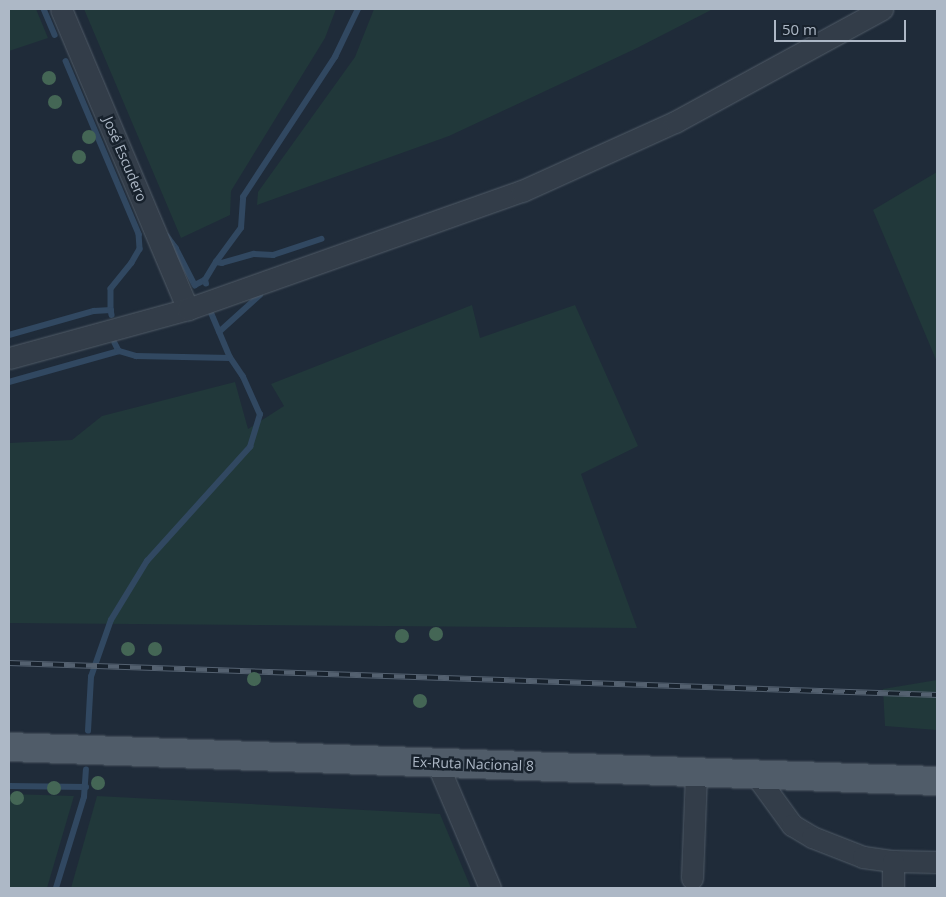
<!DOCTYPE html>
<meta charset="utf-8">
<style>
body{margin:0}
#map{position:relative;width:946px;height:897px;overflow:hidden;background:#1f2b39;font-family:"Open Sans",sans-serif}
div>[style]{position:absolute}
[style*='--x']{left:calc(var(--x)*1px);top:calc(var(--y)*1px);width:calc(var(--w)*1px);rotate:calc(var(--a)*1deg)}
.green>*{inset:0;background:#21383a}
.stream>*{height:5.5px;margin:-2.75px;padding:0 2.75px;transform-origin:2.75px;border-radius:2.75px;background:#314861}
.roads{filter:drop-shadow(0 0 1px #505b67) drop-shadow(0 0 1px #505b67)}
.minor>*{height:21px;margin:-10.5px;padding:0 10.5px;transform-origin:10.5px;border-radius:10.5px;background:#333d49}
.major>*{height:28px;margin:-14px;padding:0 14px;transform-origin:14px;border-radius:14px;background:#505c69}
.rail>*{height:5.5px;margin-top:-2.75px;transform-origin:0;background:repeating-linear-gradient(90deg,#18222d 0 11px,#546170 0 22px);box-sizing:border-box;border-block:1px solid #546170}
.trees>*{width:14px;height:14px;margin:-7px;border-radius:50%;background:#465}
span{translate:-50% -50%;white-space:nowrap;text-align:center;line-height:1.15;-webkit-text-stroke:5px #18222d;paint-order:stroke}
.street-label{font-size:14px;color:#adb8c6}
.frame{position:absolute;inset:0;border:10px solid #adb8c6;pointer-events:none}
.scale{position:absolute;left:774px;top:20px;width:132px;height:22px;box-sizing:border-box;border:2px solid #adb8c6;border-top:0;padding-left:6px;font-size:15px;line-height:18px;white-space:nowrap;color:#adb8c6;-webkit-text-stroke:4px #18222d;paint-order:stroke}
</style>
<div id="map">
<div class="green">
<i style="clip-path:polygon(9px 9px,36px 9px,48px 38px,9px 51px)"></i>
<i style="clip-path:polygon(84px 9px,336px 9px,325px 38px,231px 191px,230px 215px,181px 238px)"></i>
<i style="clip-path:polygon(374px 9px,713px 9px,637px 48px,449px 136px,257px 205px,258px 192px,355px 57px)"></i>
<i style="clip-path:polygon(937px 172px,937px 362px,873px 210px)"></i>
<i style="clip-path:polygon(472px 305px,480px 338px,575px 305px,638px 446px,581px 474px,637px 628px,9px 623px,9px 443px,72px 440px,102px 416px,235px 382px,248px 429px,284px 406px,271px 384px)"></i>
<i style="clip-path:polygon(937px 680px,937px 730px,885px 726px,883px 689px)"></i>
<i style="clip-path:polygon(9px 794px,74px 796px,47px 888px,9px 888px)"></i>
<i style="clip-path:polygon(97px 796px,440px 814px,471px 888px,71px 888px)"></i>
</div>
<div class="stream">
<i style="--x:44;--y:9;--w:28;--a:67"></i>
<i style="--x:66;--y:61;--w:188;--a:67.1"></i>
<i style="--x:139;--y:234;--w:15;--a:86"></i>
<i style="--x:140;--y:249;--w:16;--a:120"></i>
<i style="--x:132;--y:263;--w:33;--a:129"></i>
<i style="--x:111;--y:289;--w:21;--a:90"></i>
<i style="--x:167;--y:236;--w:15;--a:53"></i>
<i style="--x:176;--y:248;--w:42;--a:62.8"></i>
<i style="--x:195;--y:285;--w:11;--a:-27"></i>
<i style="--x:216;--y:262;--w:6;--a:9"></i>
<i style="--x:222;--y:263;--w:33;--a:-16"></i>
<i style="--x:254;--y:254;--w:19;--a:3"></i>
<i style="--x:273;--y:255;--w:51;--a:-18.4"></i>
<i style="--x:206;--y:284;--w:4;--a:-104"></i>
<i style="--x:205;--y:280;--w:21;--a:-59"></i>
<i style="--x:216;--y:262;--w:42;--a:-53.7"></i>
<i style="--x:241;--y:228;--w:31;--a:-86"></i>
<i style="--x:243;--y:197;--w:168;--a:-56.7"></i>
<i style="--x:335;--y:57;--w:53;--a:-64.4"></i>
<i style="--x:219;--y:332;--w:55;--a:-42.1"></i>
<i style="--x:9;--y:335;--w:88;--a:-15.8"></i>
<i style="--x:94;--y:311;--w:17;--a:-3"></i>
<i style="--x:111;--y:310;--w:5;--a:79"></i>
<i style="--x:115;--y:343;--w:9;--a:63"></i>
<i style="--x:9;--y:382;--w:114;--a:-15.7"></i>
<i style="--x:119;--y:351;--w:18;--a:16"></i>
<i style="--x:136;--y:356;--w:94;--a:1.2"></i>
<i style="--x:88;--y:731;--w:54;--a:-86.8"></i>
<i style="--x:91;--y:677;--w:60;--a:-70.7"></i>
<i style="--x:111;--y:620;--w:69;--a:-58.6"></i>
<i style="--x:147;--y:561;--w:154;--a:-47.9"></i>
<i style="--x:250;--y:447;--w:34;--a:-73"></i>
<i style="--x:260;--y:415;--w:42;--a:-114.1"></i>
<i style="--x:243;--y:377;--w:23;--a:-124"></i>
<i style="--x:230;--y:358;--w:49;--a:-112.9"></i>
<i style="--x:9;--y:786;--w:77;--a:0.7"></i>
<i style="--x:56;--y:888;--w:95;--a:-72.9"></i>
<i style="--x:84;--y:797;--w:27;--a:-86"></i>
</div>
<div class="roads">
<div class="minor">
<i style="--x:61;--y:9;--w:326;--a:67.1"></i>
<i style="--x:9;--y:358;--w:186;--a:-15.3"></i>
<i style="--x:188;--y:309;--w:354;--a:-19.5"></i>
<i style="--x:522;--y:191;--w:168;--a:-24.3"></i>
<i style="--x:675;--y:122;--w:236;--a:-28.6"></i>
<i style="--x:437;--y:763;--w:136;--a:67"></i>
<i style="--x:755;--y:774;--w:63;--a:54"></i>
<i style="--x:792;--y:825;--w:23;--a:31"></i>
<i style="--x:812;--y:837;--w:55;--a:21.4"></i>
<i style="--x:863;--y:857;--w:30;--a:8"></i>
<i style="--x:893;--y:861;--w:44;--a:1.3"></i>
<i style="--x:692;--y:878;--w:106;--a:-87.8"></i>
<i style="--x:893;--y:888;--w:27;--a:-90"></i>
</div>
<div class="major">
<i style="--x:9;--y:747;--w:929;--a:2.1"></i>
</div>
</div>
<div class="rail">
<i style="--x:9;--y:663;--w:929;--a:1.97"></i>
</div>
<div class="trees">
<i style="left:49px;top:78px"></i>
<i style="left:55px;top:102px"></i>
<i style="left:89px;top:137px"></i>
<i style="left:79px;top:157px"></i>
<i style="left:436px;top:634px"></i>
<i style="left:402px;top:636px"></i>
<i style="left:128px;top:649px"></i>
<i style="left:155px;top:649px"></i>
<i style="left:254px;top:679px"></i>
<i style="left:420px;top:701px"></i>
<i style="left:98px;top:783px"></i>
<i style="left:54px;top:788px"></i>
<i style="left:17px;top:798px"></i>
</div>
<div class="street-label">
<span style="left:125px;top:159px;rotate:67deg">José Escudero</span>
<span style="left:473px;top:764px;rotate:2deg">Ex-Ruta Nacional 8</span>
</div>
<div class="frame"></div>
<div class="scale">50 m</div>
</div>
